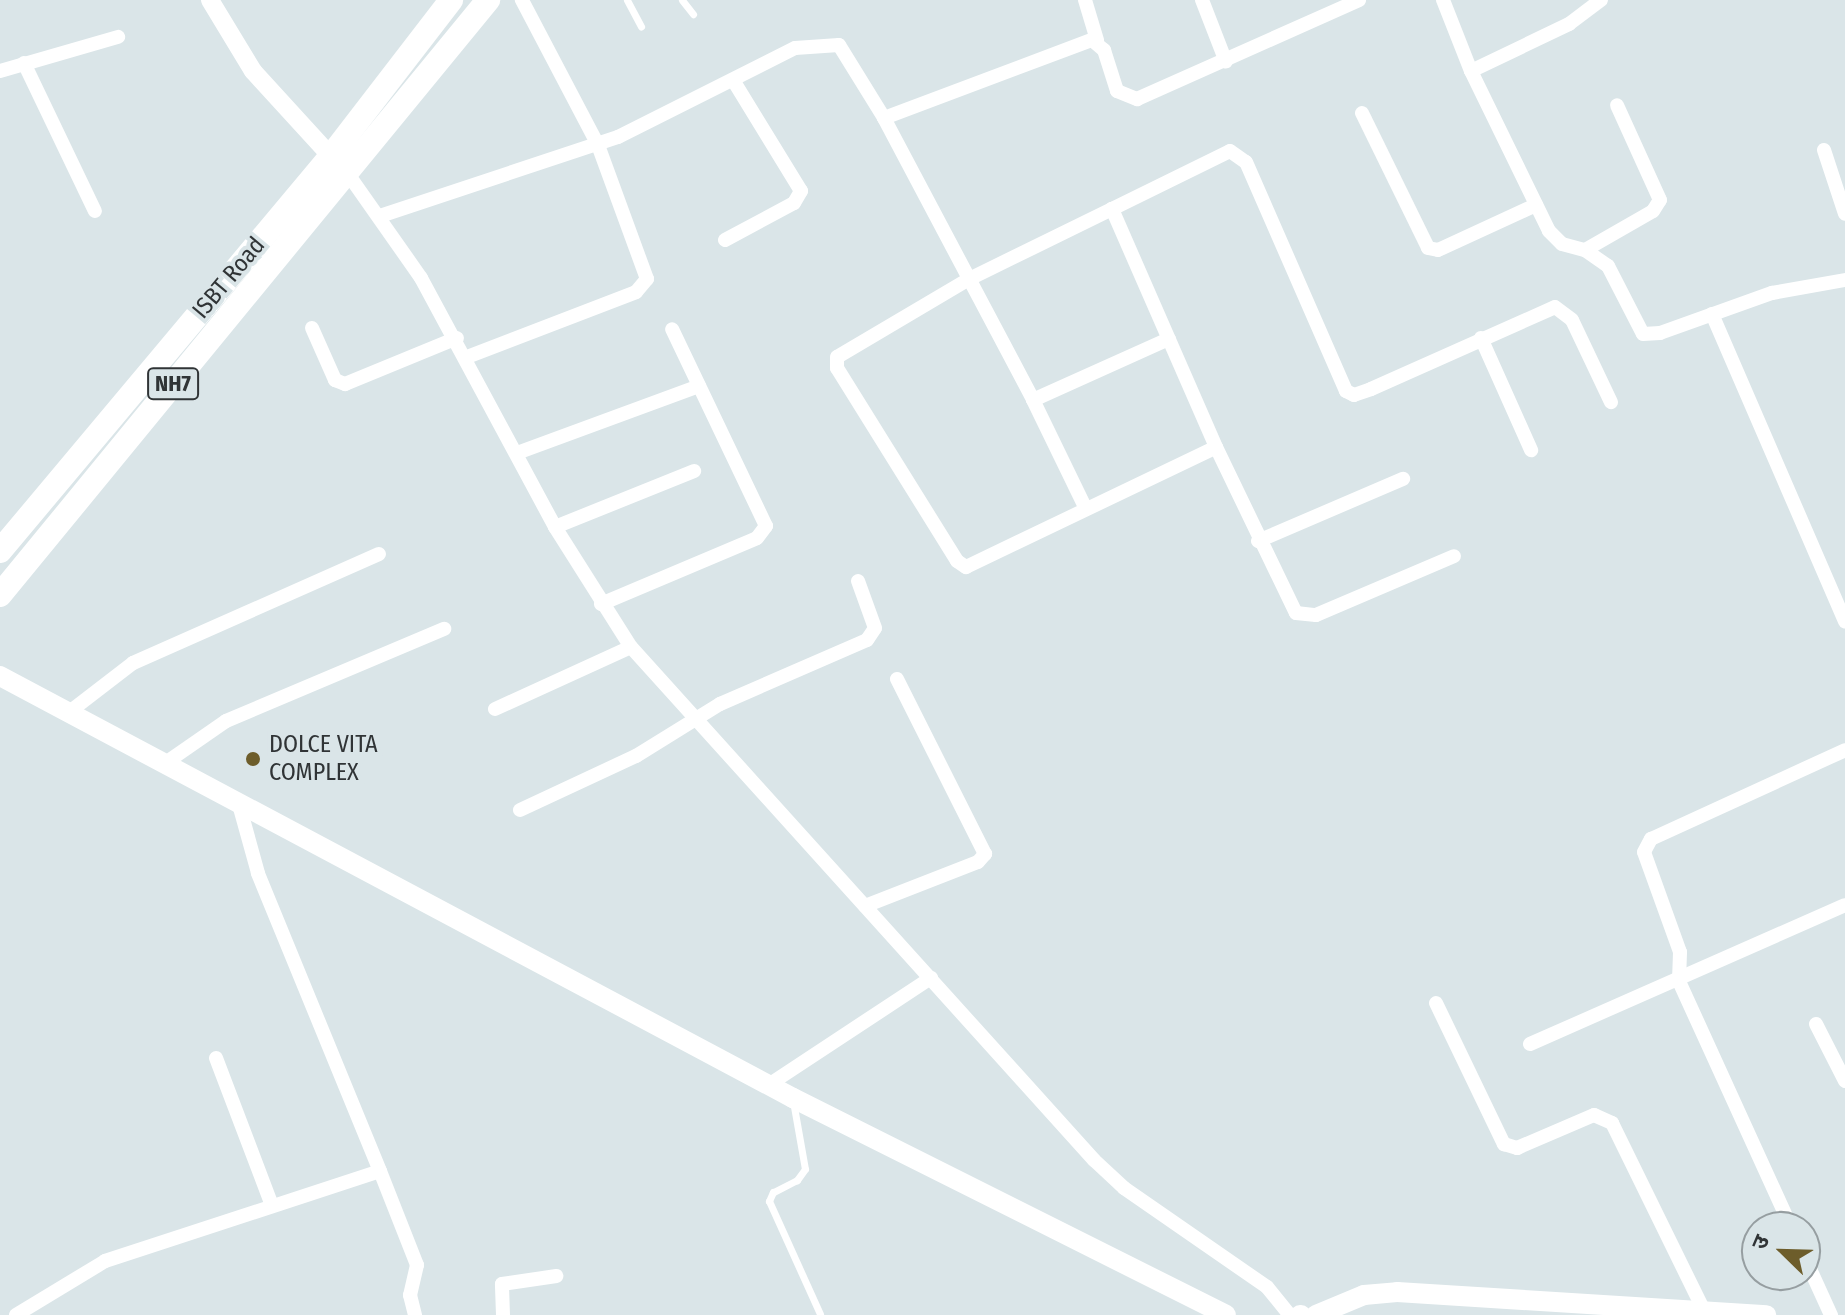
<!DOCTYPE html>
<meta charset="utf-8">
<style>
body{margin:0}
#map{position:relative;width:1845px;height:1315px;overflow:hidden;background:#dae5e8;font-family:"Fira Sans Condensed","Noto Sans Devanagari",sans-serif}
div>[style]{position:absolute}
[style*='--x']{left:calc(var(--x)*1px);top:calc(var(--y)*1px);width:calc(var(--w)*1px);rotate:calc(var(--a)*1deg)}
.service>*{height:7px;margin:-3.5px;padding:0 3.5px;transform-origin:3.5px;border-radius:3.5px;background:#fff}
.minor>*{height:14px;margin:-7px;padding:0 7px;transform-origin:7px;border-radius:7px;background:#fff}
.tertiary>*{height:18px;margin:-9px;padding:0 9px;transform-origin:9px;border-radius:9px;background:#fff}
.secondary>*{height:20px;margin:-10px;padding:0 10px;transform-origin:10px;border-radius:10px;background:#fff}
.trunk>*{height:24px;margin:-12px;padding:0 12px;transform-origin:12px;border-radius:12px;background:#fff}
.dots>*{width:22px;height:22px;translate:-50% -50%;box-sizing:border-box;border:4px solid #dae5e8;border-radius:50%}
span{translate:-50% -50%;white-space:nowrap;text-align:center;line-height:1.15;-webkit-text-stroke:8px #dae5e8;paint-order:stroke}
.shield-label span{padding:2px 6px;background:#dae5e8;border:2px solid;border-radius:6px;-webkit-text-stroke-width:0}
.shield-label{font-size:22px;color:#303436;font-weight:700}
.street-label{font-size:24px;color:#303436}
.poi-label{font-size:24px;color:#303436}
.left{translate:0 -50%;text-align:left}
.north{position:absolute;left:1741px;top:1211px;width:80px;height:80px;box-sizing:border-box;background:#dae5e8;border:2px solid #969ea1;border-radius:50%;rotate:293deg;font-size:22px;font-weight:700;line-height:32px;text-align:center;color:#303436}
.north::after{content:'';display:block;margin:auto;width:28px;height:36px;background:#6d5d2b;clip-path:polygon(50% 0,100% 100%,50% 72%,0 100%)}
</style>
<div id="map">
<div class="service">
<i style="--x:627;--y:0;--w:30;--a:62"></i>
<i style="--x:682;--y:0;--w:18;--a:52"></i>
<i style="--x:793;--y:1101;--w:69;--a:80"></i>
<i style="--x:805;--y:1169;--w:14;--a:126"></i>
<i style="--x:797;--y:1180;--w:27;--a:153"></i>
<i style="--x:773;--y:1192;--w:10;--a:114"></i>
<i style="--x:769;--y:1201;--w:124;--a:65.7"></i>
</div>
<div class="minor">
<i style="--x:1085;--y:0;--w:42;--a:73.3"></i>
<i style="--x:1202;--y:0;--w:66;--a:68.8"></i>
<i style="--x:1443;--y:0;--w:76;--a:68.5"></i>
<i style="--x:1471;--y:71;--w:178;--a:64"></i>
<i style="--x:1549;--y:231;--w:18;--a:45"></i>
<i style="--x:1562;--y:244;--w:24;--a:15"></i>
<i style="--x:1585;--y:250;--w:28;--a:35"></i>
<i style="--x:1608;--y:266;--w:76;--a:62.8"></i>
<i style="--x:1643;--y:334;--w:17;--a:-3"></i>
<i style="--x:1660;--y:333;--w:119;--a:-19.7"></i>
<i style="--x:1772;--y:293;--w:74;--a:-10.1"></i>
<i style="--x:24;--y:63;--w:164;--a:64.4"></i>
<i style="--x:0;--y:71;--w:123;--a:-16.1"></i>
<i style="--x:1471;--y:71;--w:109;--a:-25.6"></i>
<i style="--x:1569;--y:24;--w:40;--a:-37"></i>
<i style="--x:1362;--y:113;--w:150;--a:63.9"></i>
<i style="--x:1428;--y:248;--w:10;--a:11"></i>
<i style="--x:1438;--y:250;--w:108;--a:-24.7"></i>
<i style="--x:884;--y:118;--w:222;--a:-20.6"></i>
<i style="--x:1092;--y:40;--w:16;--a:40"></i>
<i style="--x:1104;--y:50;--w:43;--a:72.4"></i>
<i style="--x:1117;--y:91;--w:22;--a:22"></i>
<i style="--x:1137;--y:99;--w:243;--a:-24"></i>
<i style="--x:1824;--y:150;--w:67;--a:71.8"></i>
<i style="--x:348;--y:174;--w:127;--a:54.9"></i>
<i style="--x:421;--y:278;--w:283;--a:61.7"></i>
<i style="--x:555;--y:527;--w:142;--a:57.7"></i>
<i style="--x:631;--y:647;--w:691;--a:47.93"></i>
<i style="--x:1094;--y:1160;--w:41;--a:43"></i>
<i style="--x:1124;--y:1188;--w:174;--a:34.7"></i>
<i style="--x:1267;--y:1287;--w:36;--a:51"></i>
<i style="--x:1112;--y:209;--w:159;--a:153.9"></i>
<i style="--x:969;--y:279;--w:153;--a:149.4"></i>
<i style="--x:837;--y:357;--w:11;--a:90"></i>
<i style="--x:837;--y:368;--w:227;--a:58.1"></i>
<i style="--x:957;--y:561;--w:11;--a:34"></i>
<i style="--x:966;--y:567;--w:277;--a:-25.6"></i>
<i style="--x:1216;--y:447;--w:260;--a:-113.6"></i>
<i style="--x:1112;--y:209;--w:131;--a:-26.2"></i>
<i style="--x:1230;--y:151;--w:19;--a:35"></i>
<i style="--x:1246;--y:162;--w:250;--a:66.4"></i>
<i style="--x:1346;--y:391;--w:9;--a:27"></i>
<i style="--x:1354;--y:395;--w:18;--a:-19"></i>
<i style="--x:1371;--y:389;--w:201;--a:-24"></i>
<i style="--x:1555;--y:307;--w:21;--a:37"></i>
<i style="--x:1572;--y:320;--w:91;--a:64.6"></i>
<i style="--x:380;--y:216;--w:251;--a:-18.4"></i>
<i style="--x:618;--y:137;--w:198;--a:-26.7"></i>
<i style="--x:795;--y:48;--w:44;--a:-3.9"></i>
<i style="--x:839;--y:45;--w:86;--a:58.3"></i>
<i style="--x:884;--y:118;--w:319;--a:62.1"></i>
<i style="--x:725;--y:240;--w:78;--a:-28.2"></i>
<i style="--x:794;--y:203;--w:14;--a:-60"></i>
<i style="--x:801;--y:191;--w:130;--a:-121.5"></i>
<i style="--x:1585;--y:250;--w:78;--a:-29.8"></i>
<i style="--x:1653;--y:211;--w:13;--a:-58"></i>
<i style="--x:1660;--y:200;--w:104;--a:-114.4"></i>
<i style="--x:1712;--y:314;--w:335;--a:66.6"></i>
<i style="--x:312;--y:328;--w:57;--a:66.1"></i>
<i style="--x:335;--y:380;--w:11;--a:22"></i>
<i style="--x:345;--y:384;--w:121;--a:-22.3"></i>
<i style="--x:1481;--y:338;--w:123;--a:65.9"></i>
<i style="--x:467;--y:357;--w:181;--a:-21"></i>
<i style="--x:636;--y:292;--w:17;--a:-50"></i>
<i style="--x:647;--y:279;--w:143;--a:-110.1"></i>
<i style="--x:598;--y:145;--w:164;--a:-117.7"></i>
<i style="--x:1216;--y:447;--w:184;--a:64.3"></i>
<i style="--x:1296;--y:613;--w:20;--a:6"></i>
<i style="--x:1316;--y:615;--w:150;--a:-23.1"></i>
<i style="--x:517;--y:453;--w:194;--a:-20.2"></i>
<i style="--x:1086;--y:509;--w:121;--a:-115.9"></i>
<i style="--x:1033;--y:400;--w:149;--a:-24.2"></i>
<i style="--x:555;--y:527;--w:150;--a:-21.9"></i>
<i style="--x:1258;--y:541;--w:158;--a:-23.2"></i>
<i style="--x:601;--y:604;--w:169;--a:-22.9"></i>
<i style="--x:757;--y:538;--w:15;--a:-53"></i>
<i style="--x:766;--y:526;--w:218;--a:-115.5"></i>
<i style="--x:495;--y:709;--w:149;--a:-24.5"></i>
<i style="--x:68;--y:713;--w:82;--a:-37.6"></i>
<i style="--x:133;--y:663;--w:269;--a:-23.9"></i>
<i style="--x:164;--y:764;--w:75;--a:-34.7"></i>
<i style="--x:226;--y:721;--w:237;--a:-22.9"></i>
<i style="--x:520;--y:810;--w:128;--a:-25"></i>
<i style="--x:636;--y:756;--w:99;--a:-31.8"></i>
<i style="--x:720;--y:704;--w:160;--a:-23.5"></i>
<i style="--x:867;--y:640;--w:14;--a:-56"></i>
<i style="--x:875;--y:628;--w:50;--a:-109.9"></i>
<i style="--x:865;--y:906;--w:121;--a:-21.3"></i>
<i style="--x:978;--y:862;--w:11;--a:-49"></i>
<i style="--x:985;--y:854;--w:196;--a:-116.7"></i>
<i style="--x:1436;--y:1003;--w:157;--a:64.3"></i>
<i style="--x:1504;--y:1144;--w:14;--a:17"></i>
<i style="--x:1517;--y:1148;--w:84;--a:-23.2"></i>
<i style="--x:1594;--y:1115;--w:20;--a:24"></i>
<i style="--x:1612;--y:1123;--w:209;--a:63.9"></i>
<i style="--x:1816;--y:1024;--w:64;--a:63"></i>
<i style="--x:1530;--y:1044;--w:344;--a:-23.8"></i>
<i style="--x:216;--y:1058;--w:155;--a:69.2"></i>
<i style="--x:770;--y:1084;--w:193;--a:-33.4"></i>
<i style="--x:380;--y:1171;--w:101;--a:68.5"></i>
<i style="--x:417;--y:1265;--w:31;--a:103"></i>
<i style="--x:410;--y:1295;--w:21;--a:76"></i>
<i style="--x:1791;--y:1227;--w:270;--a:-114.5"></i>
<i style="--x:1679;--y:981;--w:29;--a:-88"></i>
<i style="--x:1680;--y:952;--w:106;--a:-109.8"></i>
<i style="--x:1644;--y:852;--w:15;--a:-62"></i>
<i style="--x:1651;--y:839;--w:213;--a:-24.6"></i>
<i style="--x:1805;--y:1258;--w:63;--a:65.5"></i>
<i style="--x:16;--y:1315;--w:104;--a:-31.2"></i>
<i style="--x:105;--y:1261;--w:289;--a:-18.1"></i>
<i style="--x:380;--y:1171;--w:322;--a:-112.3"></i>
<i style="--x:258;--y:873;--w:67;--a:-105.5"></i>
<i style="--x:503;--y:1315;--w:31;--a:-92"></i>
<i style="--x:502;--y:1284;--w:55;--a:-8.4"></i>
</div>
<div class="tertiary">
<i style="--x:210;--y:0;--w:83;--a:58.8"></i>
<i style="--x:253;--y:71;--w:126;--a:47.6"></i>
</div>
<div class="secondary">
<i style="--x:0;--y:676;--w:898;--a:28.02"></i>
<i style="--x:793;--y:1098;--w:484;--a:26.6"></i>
<i style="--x:1300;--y:1315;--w:1;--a:0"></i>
<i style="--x:1316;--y:1315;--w:52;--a:-22.6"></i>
<i style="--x:1364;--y:1295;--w:33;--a:-5"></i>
<i style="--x:1397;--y:1292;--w:370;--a:3.6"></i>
</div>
<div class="trunk">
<i style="--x:0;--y:551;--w:515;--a:-50.04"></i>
<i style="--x:331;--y:156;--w:197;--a:-52.4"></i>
<i style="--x:0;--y:595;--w:770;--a:-50.64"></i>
</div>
<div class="dots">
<i style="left:253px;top:759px;background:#6d5d2b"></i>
</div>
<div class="shield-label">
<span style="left:173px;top:384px">NH7</span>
</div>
<div class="street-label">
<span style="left:229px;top:278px;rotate:-50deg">ISBT Road</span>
</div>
<div class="poi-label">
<span class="left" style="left:269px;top:759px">DOLCE VITA<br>COMPLEX</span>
</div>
<div class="north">उ</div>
</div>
